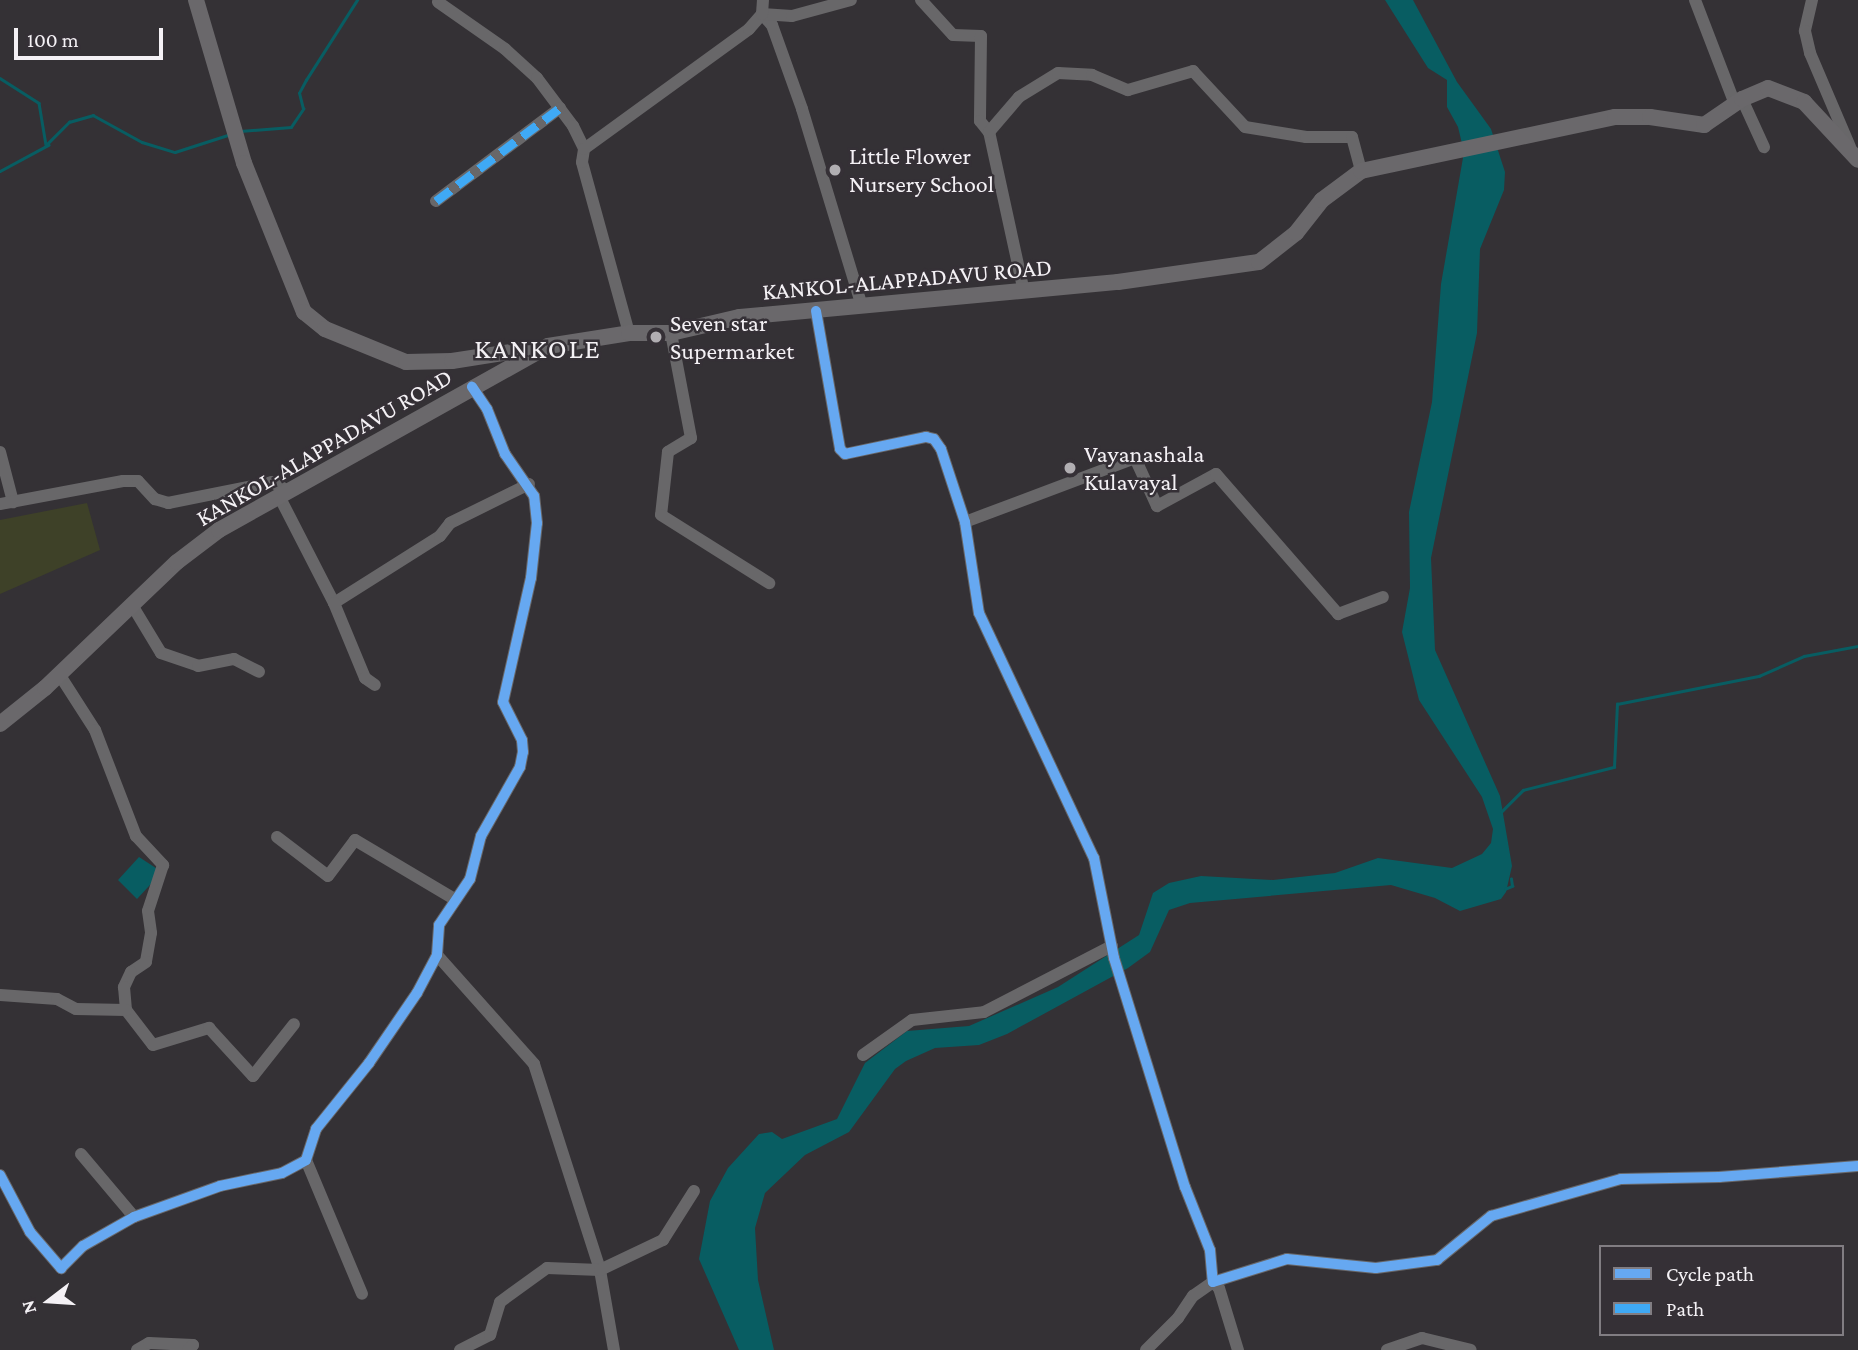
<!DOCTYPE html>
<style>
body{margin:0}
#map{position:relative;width:1858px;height:1350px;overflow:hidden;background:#343135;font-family:"Crimson Pro",serif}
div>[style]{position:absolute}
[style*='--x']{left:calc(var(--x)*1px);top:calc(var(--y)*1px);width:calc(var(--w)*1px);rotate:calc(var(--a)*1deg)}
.green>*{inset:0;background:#3e4128}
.water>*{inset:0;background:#085d62}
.stream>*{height:2.5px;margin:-1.25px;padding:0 1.25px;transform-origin:1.25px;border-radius:1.25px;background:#085d62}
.minor>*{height:12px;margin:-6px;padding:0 6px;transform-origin:6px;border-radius:6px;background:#686769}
.secondary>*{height:16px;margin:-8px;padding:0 8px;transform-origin:8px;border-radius:8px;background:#6a686b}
.quiet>*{height:9px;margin-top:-4.5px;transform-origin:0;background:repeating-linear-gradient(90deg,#3fa9f5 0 18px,transparent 0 27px)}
.cycleway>*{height:10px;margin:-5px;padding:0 5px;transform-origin:5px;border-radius:5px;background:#66a8f1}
.dots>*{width:19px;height:19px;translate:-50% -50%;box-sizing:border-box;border:4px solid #353036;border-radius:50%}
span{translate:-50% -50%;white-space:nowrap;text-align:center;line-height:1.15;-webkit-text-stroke:5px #353036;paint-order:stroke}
.poi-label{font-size:24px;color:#f4f1f5}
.left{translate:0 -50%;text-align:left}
.street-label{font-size:24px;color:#f4f1f5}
.quarter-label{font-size:28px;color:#f4f1f5;letter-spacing:2px}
.legend{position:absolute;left:1599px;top:1245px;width:245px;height:91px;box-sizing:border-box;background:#353036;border:2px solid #817d82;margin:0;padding:9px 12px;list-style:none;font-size:21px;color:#f4f1f5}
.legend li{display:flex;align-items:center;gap:14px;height:35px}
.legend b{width:35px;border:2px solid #817d82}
.north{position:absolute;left:14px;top:1266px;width:70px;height:70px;-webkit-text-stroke:5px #353036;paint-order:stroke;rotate:253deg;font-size:19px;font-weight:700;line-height:28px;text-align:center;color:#f4f1f5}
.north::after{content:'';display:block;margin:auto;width:24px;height:32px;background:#f4f1f5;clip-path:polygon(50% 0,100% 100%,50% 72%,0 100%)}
.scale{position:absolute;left:14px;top:28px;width:149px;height:32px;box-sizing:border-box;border:4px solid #f4f1f5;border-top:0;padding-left:9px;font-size:21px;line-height:24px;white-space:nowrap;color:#f4f1f5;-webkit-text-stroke:5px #353036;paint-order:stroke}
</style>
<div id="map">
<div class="green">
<i style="clip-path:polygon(87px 503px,100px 550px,0 594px,0 520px)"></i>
</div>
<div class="water">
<i style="clip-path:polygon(1385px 0,1413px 0,1457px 82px,1491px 129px,1505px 172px,1504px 190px,1480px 249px,1477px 333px,1431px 558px,1435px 650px,1500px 796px,1512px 866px,1506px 892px,1501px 899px,1460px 911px,1435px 898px,1391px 885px,1190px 903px,1169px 910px,1150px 952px,1128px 968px,1007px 1034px,979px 1045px,935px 1048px,906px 1061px,895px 1069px,849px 1132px,805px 1155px,765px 1193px,755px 1228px,758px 1280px,774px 1350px,739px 1350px,699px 1259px,710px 1201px,728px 1168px,759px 1134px,772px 1132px,782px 1139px,837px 1119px,865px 1063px,907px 1031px,969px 1026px,1058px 987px,1139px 935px,1153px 893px,1169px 883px,1201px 876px,1273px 880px,1335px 873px,1378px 858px,1452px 868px,1482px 854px,1491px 843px,1493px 829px,1482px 797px,1419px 700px,1402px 632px,1410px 588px,1409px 512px,1432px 402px,1441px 284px,1464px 152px,1458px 127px,1447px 107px,1447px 80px,1428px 68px)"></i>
<i style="clip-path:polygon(139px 857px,162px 872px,137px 899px,118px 880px)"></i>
</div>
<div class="stream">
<i style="--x:0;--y:78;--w:46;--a:32.7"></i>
<i style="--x:39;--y:103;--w:43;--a:80.5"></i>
<i style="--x:240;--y:131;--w:51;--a:-4.5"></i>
<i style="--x:291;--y:127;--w:22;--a:-56"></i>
<i style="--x:303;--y:109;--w:16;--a:-104"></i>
<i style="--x:299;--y:93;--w:15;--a:-62"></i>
<i style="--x:306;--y:80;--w:95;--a:-57.5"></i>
<i style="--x:46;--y:145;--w:33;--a:-45"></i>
<i style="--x:69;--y:122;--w:25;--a:-16"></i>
<i style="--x:93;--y:115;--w:56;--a:28.9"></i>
<i style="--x:142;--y:142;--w:34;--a:17"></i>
<i style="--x:175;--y:152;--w:59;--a:-17.8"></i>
<i style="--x:0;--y:171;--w:55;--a:-28.4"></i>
<i style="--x:1501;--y:812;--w:31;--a:-45"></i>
<i style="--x:1523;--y:790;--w:94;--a:-14.2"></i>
<i style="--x:1614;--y:767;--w:63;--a:-87.3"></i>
<i style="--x:1617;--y:704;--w:145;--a:-11.2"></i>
<i style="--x:1759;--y:676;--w:49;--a:-24"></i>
<i style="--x:1804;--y:656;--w:55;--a:-10.5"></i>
<i style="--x:1505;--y:889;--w:8;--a:-23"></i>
<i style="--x:1512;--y:886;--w:7;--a:-98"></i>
</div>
<div class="minor">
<i style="--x:921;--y:0;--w:47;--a:47.6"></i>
<i style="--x:953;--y:35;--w:28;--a:2"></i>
<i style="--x:981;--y:36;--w:85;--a:90.7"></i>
<i style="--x:980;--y:121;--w:14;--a:51"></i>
<i style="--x:1695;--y:0;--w:111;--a:69"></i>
<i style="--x:1812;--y:0;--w:32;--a:103"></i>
<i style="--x:1805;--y:31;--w:23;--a:77"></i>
<i style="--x:1810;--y:53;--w:102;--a:66.9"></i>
<i style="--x:438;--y:2;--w:82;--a:35"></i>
<i style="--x:505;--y:49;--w:43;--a:42.2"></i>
<i style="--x:537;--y:78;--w:60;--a:53.1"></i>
<i style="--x:573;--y:126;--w:25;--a:64"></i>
<i style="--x:762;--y:14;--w:15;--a:48"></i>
<i style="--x:772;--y:25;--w:89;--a:70.3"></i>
<i style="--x:802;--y:109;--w:207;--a:73.1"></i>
<i style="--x:762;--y:14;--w:30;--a:4"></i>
<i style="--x:792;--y:16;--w:61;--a:-15.2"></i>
<i style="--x:1742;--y:99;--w:53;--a:65.4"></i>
<i style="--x:436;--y:201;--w:155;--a:-36.9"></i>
<i style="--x:1024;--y:292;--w:164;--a:-102.3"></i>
<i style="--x:989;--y:132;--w:46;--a:-49.4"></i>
<i style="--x:1019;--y:97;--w:46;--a:-31.6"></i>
<i style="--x:1058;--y:73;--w:34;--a:3"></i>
<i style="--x:1092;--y:75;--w:39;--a:23"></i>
<i style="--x:1128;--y:90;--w:68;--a:-16.3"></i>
<i style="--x:1193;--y:71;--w:76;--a:47.1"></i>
<i style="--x:1245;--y:127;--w:62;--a:9.3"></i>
<i style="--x:1306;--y:137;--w:46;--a:0"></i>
<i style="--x:1352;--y:137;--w:35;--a:75"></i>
<i style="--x:816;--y:311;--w:140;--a:80.1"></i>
<i style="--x:840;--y:449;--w:7;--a:45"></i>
<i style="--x:845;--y:454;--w:83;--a:-11.9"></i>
<i style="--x:926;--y:437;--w:8;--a:14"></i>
<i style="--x:934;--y:439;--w:12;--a:55"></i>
<i style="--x:941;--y:449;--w:77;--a:71.8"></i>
<i style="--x:965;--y:522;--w:92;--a:81.3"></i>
<i style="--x:979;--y:613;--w:271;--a:64.9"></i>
<i style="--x:1094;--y:858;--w:102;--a:78.7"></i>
<i style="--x:1114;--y:958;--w:240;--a:72.8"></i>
<i style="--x:1185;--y:1187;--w:68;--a:68.4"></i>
<i style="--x:1210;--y:1250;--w:32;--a:85"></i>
<i style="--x:1213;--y:1282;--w:77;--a:-17.3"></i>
<i style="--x:1287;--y:1259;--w:89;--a:5.8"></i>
<i style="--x:1376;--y:1268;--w:62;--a:-7.5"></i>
<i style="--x:1437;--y:1260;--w:70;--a:-39.2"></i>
<i style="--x:1491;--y:1216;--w:135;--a:-15.9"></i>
<i style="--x:1621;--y:1179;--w:98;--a:-1.2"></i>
<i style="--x:1719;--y:1177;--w:139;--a:-4.5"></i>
<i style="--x:629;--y:333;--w:177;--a:-105.4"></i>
<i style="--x:582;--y:162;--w:13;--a:-81"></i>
<i style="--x:584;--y:149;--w:204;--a:-36"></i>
<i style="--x:749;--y:29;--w:20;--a:-49"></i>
<i style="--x:762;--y:14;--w:14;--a:-86"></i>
<i style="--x:671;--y:333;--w:107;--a:79.2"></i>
<i style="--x:691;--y:438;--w:27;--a:149"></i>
<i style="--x:668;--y:452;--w:63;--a:96.3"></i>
<i style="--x:661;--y:515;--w:128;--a:32.2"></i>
<i style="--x:0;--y:452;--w:52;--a:75.4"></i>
<i style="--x:279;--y:496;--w:120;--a:62.8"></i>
<i style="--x:334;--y:603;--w:125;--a:-32.3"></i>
<i style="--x:440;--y:536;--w:16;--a:-52"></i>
<i style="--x:450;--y:523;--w:88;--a:-26.3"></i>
<i style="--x:0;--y:504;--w:125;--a:-10.6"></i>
<i style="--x:123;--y:481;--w:15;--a:0"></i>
<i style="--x:138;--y:481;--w:25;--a:47"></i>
<i style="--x:155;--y:499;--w:14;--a:17"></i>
<i style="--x:168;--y:503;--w:106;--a:-11.4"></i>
<i style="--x:272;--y:482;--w:18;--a:29"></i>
<i style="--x:965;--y:522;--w:182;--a:-20.6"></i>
<i style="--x:1135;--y:458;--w:53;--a:65.4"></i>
<i style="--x:1157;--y:506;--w:67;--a:-28.5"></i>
<i style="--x:1216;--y:474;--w:186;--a:48.9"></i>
<i style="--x:1338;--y:614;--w:48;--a:-20.7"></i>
<i style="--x:334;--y:603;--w:81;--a:67.5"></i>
<i style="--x:365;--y:678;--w:12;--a:35"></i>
<i style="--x:132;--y:605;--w:56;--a:58.9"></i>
<i style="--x:161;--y:653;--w:39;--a:19"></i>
<i style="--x:198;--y:666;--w:37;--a:-11"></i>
<i style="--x:234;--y:659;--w:28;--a:27"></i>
<i style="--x:59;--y:674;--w:67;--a:57.3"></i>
<i style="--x:95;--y:730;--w:114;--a:68.9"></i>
<i style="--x:136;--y:836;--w:40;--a:47"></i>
<i style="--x:163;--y:865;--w:48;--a:108.1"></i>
<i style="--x:148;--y:911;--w:22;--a:82"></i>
<i style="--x:151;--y:933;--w:29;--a:100"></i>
<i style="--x:146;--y:962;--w:18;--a:146"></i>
<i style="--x:131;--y:972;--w:17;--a:115"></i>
<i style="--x:124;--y:987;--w:23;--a:85"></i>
<i style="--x:126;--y:1010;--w:44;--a:52.4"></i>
<i style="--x:153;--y:1045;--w:59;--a:-16.9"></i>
<i style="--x:209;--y:1028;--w:65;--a:47.5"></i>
<i style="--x:253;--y:1076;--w:66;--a:-51.7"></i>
<i style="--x:277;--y:837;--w:64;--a:37.4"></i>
<i style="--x:328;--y:876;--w:45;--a:-53.1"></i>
<i style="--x:355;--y:840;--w:117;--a:30.7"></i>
<i style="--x:437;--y:955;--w:146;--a:48.3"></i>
<i style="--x:534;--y:1064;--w:216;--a:72.2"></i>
<i style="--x:600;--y:1270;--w:81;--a:80.1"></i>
<i style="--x:0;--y:995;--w:57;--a:4"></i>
<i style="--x:57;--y:999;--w:21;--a:28"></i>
<i style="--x:76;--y:1009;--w:50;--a:1.1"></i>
<i style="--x:863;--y:1055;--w:60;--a:-35.5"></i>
<i style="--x:912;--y:1020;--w:72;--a:-6.3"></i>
<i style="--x:984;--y:1012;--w:144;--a:-27.3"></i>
<i style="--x:81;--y:1154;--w:82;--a:49.9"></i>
<i style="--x:306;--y:1160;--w:145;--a:67.3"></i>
<i style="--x:0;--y:1175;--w:64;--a:62.2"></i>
<i style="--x:30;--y:1232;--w:48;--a:49.3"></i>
<i style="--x:61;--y:1268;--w:31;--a:-45"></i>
<i style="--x:83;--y:1246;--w:59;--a:-29.6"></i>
<i style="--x:134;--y:1217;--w:91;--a:-19.8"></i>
<i style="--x:220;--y:1186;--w:63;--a:-11.8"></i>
<i style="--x:282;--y:1173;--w:27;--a:-28"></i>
<i style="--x:306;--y:1160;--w:33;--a:-72"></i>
<i style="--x:316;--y:1129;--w:85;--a:-51.2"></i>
<i style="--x:369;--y:1063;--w:85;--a:-55.6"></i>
<i style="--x:417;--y:993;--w:43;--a:-62.2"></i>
<i style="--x:437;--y:955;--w:30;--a:-86"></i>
<i style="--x:439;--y:925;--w:55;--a:-56"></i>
<i style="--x:470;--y:879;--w:44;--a:-75.7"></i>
<i style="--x:481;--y:836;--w:79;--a:-60.5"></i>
<i style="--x:520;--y:767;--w:15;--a:-79"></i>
<i style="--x:523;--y:752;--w:12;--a:-95"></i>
<i style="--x:522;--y:740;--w:42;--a:-116.6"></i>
<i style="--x:503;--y:702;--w:127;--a:-77.3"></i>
<i style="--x:531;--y:578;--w:55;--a:-83.8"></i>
<i style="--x:537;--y:523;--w:27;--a:-96"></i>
<i style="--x:534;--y:496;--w:51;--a:-124.6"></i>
<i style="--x:505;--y:454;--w:48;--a:-111.8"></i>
<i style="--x:487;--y:409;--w:27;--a:-124"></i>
<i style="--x:137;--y:1350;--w:14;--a:-30"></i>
<i style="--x:149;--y:1343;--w:44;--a:2.6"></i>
<i style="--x:193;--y:1345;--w:7;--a:135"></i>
<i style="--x:460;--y:1350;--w:34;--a:-27"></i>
<i style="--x:490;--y:1335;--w:34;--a:-73"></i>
<i style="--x:500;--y:1302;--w:58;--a:-35.9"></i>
<i style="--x:547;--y:1268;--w:53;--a:2.2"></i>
<i style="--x:600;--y:1270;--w:70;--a:-25.5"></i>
<i style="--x:663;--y:1240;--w:58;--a:-57.7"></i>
<i style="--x:1146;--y:1350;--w:45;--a:-45"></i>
<i style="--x:1178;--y:1318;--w:27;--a:-56"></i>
<i style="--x:1193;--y:1296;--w:24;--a:-35"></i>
<i style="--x:1213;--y:1282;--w:8;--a:45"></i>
<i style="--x:1219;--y:1288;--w:65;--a:73"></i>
<i style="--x:1387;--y:1350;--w:37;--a:-19"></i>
<i style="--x:1422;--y:1338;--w:50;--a:13.8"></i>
</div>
<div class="secondary">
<i style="--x:196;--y:0;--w:170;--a:73.6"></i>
<i style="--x:244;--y:163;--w:161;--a:68.1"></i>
<i style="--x:304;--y:312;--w:27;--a:39"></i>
<i style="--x:325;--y:329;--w:87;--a:22.2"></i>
<i style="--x:406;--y:362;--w:46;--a:-1.2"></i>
<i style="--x:452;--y:361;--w:85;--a:-8.8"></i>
<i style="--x:0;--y:724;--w:58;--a:-38.7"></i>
<i style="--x:45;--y:688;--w:182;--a:-43.7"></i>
<i style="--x:177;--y:562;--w:53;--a:-37.3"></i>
<i style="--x:219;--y:530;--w:377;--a:-29.2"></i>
<i style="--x:548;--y:346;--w:82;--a:-9.1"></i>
<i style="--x:629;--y:333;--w:42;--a:0"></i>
<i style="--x:671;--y:333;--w:71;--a:-13.1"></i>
<i style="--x:740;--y:317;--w:380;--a:-5.3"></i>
<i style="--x:1118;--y:282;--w:142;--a:-8.1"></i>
<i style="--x:1259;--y:262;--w:47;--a:-38.1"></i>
<i style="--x:1296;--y:233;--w:42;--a:-51.8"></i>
<i style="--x:1322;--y:200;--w:49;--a:-36.6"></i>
<i style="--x:1361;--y:171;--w:260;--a:-12"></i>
<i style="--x:1615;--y:117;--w:35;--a:0"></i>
<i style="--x:1650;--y:117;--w:55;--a:8.4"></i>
<i style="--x:1704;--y:125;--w:46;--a:-34.4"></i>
<i style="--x:1742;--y:99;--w:28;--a:-23"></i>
<i style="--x:1768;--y:88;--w:39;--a:21"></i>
<i style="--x:1804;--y:102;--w:79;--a:47"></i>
</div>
<div class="quiet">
<i style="--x:436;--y:201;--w:155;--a:-36.9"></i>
</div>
<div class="cycleway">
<i style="--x:816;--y:311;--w:140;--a:80.1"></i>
<i style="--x:840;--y:449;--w:7;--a:45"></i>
<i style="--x:845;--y:454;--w:83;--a:-11.9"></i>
<i style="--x:926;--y:437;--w:8;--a:14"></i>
<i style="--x:934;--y:439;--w:12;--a:55"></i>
<i style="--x:941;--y:449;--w:77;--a:71.8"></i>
<i style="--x:965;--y:522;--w:92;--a:81.3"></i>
<i style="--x:979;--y:613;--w:271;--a:64.9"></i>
<i style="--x:1094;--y:858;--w:102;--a:78.7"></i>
<i style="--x:1114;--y:958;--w:240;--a:72.8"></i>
<i style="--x:1185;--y:1187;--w:68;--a:68.4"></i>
<i style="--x:1210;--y:1250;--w:32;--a:85"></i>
<i style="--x:1213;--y:1282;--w:77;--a:-17.3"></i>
<i style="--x:1287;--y:1259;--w:89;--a:5.8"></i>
<i style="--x:1376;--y:1268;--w:62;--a:-7.5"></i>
<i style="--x:1437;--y:1260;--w:70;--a:-39.2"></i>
<i style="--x:1491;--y:1216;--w:135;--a:-15.9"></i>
<i style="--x:1621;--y:1179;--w:98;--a:-1.2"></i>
<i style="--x:1719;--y:1177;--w:139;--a:-4.5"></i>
<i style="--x:0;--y:1175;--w:64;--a:62.2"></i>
<i style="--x:30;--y:1232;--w:48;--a:49.3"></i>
<i style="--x:61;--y:1268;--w:31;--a:-45"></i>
<i style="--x:83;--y:1246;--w:59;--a:-29.6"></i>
<i style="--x:134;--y:1217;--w:91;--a:-19.8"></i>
<i style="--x:220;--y:1186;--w:63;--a:-11.8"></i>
<i style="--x:282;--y:1173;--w:27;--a:-28"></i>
<i style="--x:306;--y:1160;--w:33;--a:-72"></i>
<i style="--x:316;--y:1129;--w:85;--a:-51.2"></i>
<i style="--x:369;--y:1063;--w:85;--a:-55.6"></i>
<i style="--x:417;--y:993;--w:43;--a:-62.2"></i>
<i style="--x:437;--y:955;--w:30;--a:-86"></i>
<i style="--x:439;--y:925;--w:55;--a:-56"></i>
<i style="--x:470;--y:879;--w:44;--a:-75.7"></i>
<i style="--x:481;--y:836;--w:79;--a:-60.5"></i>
<i style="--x:520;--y:767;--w:15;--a:-79"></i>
<i style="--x:523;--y:752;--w:12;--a:-95"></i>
<i style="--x:522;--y:740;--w:42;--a:-116.6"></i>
<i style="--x:503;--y:702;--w:127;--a:-77.3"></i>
<i style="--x:531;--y:578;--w:55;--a:-83.8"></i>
<i style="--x:537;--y:523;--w:27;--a:-96"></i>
<i style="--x:534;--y:496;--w:51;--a:-124.6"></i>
<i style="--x:505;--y:454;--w:48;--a:-111.8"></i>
<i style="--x:487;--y:409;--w:27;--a:-124"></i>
</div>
<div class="dots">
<i style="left:835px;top:170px;background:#b1aeb2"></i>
<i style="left:656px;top:337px;background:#b1aeb2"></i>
<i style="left:1070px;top:468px;background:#b1aeb2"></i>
</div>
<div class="poi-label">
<span class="left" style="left:849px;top:170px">Little Flower<br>Nursery School</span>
<span class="left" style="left:670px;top:337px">Seven star<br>Supermarket</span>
<span class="left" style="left:1084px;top:468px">Vayanashala<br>Kulavayal</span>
</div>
<div class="street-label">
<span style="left:907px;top:279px;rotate:-5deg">KANKOL-ALAPPADAVU ROAD</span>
<span style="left:324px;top:447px;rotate:-30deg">KANKOL-ALAPPADAVU ROAD</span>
</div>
<div class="quarter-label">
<span style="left:538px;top:349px">KANKOLE</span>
</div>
<ul class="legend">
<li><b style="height:9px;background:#66a8f1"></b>Cycle path</li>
<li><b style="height:9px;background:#3fa9f5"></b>Path</li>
</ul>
<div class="north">N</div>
<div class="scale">100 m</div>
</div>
